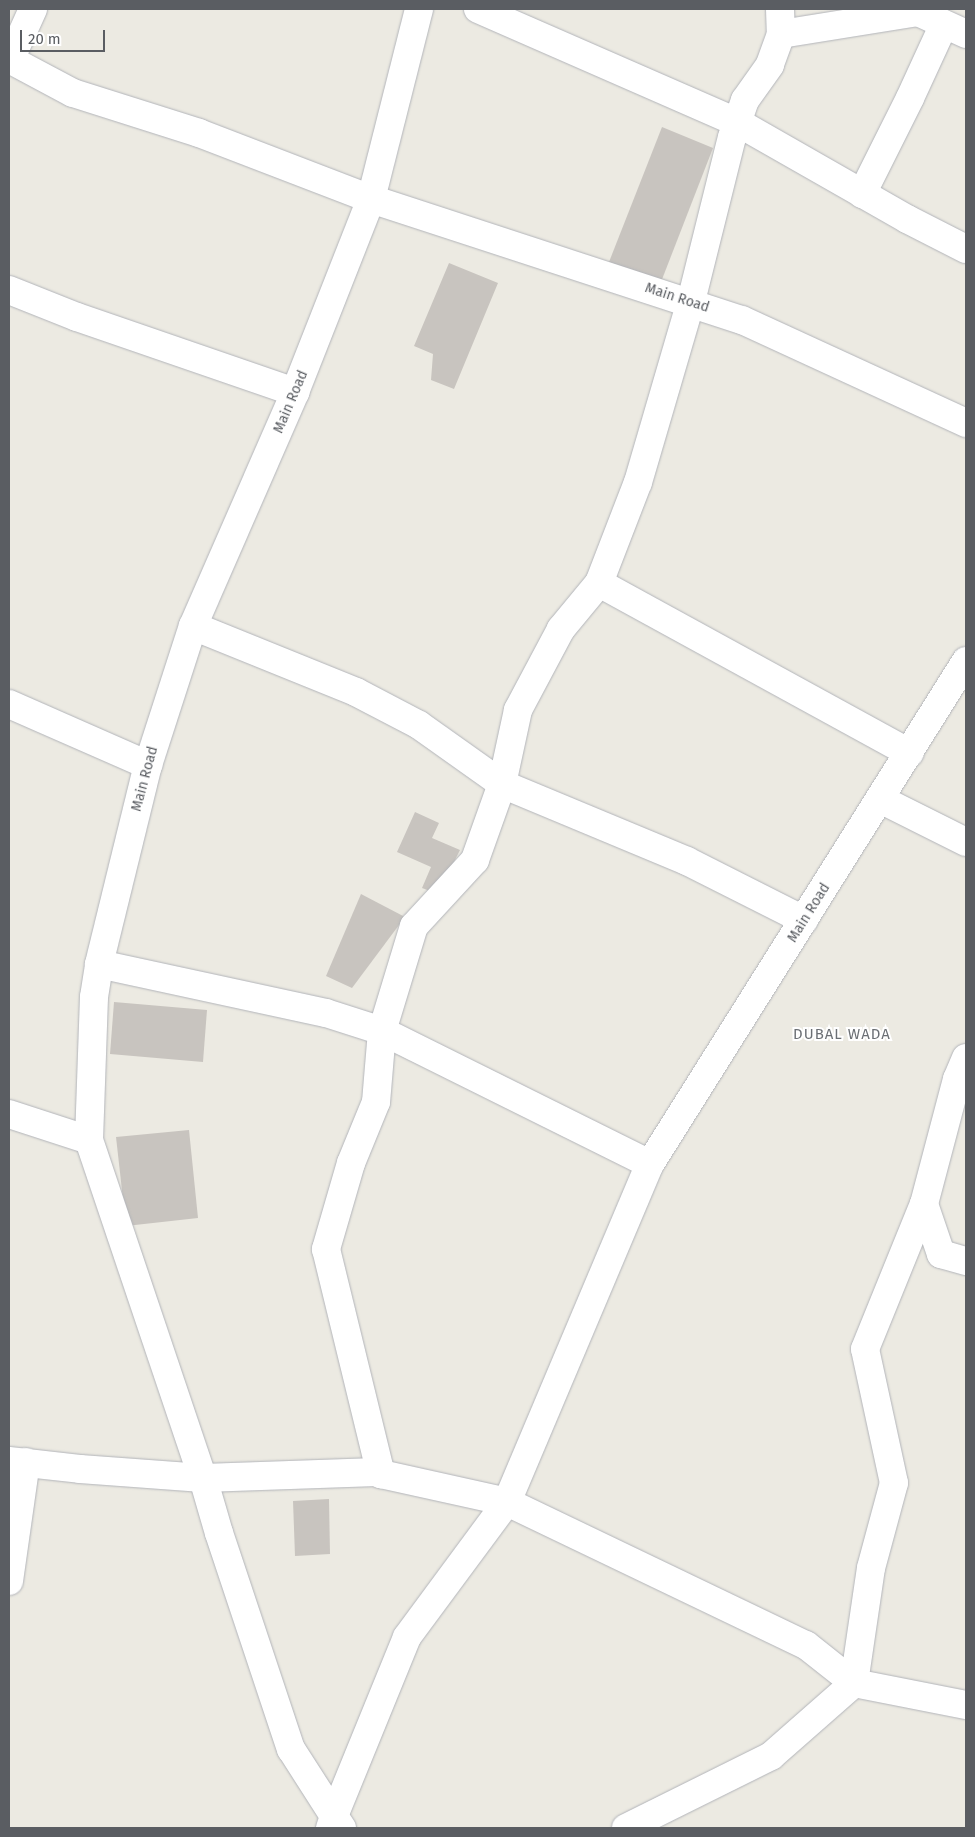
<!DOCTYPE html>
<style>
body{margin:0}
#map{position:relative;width:975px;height:1837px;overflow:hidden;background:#eceae2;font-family:"Fira Sans",sans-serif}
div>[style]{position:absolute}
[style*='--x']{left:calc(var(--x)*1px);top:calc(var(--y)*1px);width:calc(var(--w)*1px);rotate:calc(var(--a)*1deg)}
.building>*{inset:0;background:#c8c4bf}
.roads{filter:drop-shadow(0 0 1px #b2b4b9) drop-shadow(0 0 1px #b2b4b9)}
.minor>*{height:28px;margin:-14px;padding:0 14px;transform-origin:14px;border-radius:14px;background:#fff}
.secondary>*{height:28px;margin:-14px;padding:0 14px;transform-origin:14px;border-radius:14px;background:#fff}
span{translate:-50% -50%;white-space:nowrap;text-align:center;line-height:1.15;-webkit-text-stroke:4px #fff;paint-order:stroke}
.street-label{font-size:14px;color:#5a5d62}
.neighbourhood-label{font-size:15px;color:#6b6f74;letter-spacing:1px}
.frame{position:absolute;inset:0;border:10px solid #5a5d62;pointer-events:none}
.scale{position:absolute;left:20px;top:30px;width:85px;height:22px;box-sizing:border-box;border:2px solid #5a5d62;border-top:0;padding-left:6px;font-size:15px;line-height:18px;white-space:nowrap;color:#5a5d62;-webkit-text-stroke:4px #fff;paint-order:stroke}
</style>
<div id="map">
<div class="building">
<i style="clip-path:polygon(662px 127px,713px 148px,661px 282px,609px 262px)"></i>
<i style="clip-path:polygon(449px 263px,498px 283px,454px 389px,431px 380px,433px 354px,414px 346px)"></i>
<i style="clip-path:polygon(415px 812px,439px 823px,432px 838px,460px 850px,438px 894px,422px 888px,431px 867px,397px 852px)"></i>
<i style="clip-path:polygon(361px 894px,405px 917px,352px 988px,326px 976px)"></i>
<i style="clip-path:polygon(114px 1002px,207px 1010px,203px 1062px,110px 1054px)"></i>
<i style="clip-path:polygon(189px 1130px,198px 1218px,126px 1226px,116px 1137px)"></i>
<i style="clip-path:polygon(329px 1499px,330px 1554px,295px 1556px,293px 1501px)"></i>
</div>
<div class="roads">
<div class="minor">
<i style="--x:478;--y:9;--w:283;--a:23.6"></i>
<i style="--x:737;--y:122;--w:196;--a:29.7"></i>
<i style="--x:907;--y:219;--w:66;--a:27"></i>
<i style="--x:780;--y:9;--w:25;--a:88"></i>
<i style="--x:781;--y:34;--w:33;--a:110"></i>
<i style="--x:770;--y:65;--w:43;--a:125.5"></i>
<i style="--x:745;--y:100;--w:39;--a:109"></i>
<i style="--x:732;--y:137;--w:169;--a:104"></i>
<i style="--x:691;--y:301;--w:189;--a:106.3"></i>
<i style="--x:638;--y:482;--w:108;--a:111.1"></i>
<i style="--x:599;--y:583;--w:60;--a:129.6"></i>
<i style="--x:561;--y:629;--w:92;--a:118"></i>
<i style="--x:518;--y:710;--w:76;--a:102.2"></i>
<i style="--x:502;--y:784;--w:81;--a:109.6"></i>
<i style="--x:475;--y:860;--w:90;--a:132.7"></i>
<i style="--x:414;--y:926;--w:110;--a:106.9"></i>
<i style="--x:382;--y:1031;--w:71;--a:94.8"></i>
<i style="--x:376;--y:1102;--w:66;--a:112.3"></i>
<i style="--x:351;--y:1163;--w:90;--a:106.2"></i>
<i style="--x:326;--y:1249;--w:232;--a:76.3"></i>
<i style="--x:381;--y:1474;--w:129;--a:12.5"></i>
<i style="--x:507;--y:1502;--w:331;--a:25.6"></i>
<i style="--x:806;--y:1645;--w:61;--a:38.4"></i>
<i style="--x:781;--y:34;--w:139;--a:-9.1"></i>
<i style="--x:918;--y:12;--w:53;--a:24.6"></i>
<i style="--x:9;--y:59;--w:72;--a:28"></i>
<i style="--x:73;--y:93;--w:132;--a:17.6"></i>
<i style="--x:199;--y:133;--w:184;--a:21"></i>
<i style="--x:371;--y:199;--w:390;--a:18.1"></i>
<i style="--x:742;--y:320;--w:247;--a:24.7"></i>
<i style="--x:10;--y:60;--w:56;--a:-65.7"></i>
<i style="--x:862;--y:194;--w:107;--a:-63.4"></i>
<i style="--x:910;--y:98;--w:81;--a:-65.3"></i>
<i style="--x:9;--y:290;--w:73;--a:21.7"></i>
<i style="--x:77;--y:317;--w:231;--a:19"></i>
<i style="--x:599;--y:583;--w:354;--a:28.7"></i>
<i style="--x:193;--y:626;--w:176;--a:22"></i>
<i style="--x:356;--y:692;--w:71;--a:27.6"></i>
<i style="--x:419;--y:725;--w:102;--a:35.4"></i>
<i style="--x:502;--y:784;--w:200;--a:22.6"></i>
<i style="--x:687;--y:861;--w:131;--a:26.8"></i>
<i style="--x:9;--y:704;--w:152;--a:23.7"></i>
<i style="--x:880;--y:799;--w:96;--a:26.6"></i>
<i style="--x:99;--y:964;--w:232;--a:12.2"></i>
<i style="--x:326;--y:1013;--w:59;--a:17.8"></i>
<i style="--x:382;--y:1031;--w:299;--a:26.4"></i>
<i style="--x:966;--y:1058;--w:23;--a:113"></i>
<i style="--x:957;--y:1079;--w:129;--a:104.8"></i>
<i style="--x:924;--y:1204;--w:53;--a:71.2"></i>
<i style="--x:941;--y:1254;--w:26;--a:16"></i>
<i style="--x:89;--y:1140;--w:357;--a:71.4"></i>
<i style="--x:203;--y:1478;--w:57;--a:73.8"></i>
<i style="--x:219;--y:1533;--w:228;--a:71.6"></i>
<i style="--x:291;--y:1749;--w:80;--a:57.3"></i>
<i style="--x:334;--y:1816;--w:13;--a:108"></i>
<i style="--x:9;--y:1461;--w:71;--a:6.4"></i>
<i style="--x:80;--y:1469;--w:123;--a:4.2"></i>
<i style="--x:203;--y:1478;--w:174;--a:-2"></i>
<i style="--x:377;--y:1472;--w:4;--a:27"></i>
<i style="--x:9;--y:1581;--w:120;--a:-81.9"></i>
<i style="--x:854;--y:1683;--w:116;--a:-81.6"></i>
<i style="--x:871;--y:1568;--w:88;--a:-74.9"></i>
<i style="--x:894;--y:1483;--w:137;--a:-102.2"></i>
<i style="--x:865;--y:1349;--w:157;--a:-67.9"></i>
<i style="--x:342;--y:1828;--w:14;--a:-124"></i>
<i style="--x:334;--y:1816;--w:193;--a:-67.8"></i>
<i style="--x:407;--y:1637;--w:168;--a:-53.5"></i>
<i style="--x:507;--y:1502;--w:367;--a:-67.1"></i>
<i style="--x:650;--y:1164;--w:594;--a:-57.86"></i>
<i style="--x:626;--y:1828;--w:162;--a:-26.4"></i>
<i style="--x:771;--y:1756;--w:111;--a:-41.3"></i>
<i style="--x:854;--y:1683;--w:114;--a:11.1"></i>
</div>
<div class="secondary">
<i style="--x:9;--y:1114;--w:84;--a:18"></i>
<i style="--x:89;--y:1140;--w:143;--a:-88"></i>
<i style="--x:94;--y:997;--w:33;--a:-81"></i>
<i style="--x:99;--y:964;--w:205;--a:-76.2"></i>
<i style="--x:148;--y:765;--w:146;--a:-72.1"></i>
<i style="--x:193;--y:626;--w:255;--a:-66.4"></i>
<i style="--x:295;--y:392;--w:207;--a:-68.5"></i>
<i style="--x:371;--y:199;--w:196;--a:-75.8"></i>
</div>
</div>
<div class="street-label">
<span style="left:677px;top:298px;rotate:18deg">Main Road</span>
<span style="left:291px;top:402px;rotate:-67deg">Main Road</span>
<span style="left:145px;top:779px;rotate:-75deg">Main Road</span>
<span style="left:809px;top:913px;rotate:-58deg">Main Road</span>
</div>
<div class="neighbourhood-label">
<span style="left:842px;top:1035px">DUBAL WADA</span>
</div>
<div class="frame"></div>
<div class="scale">20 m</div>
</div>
